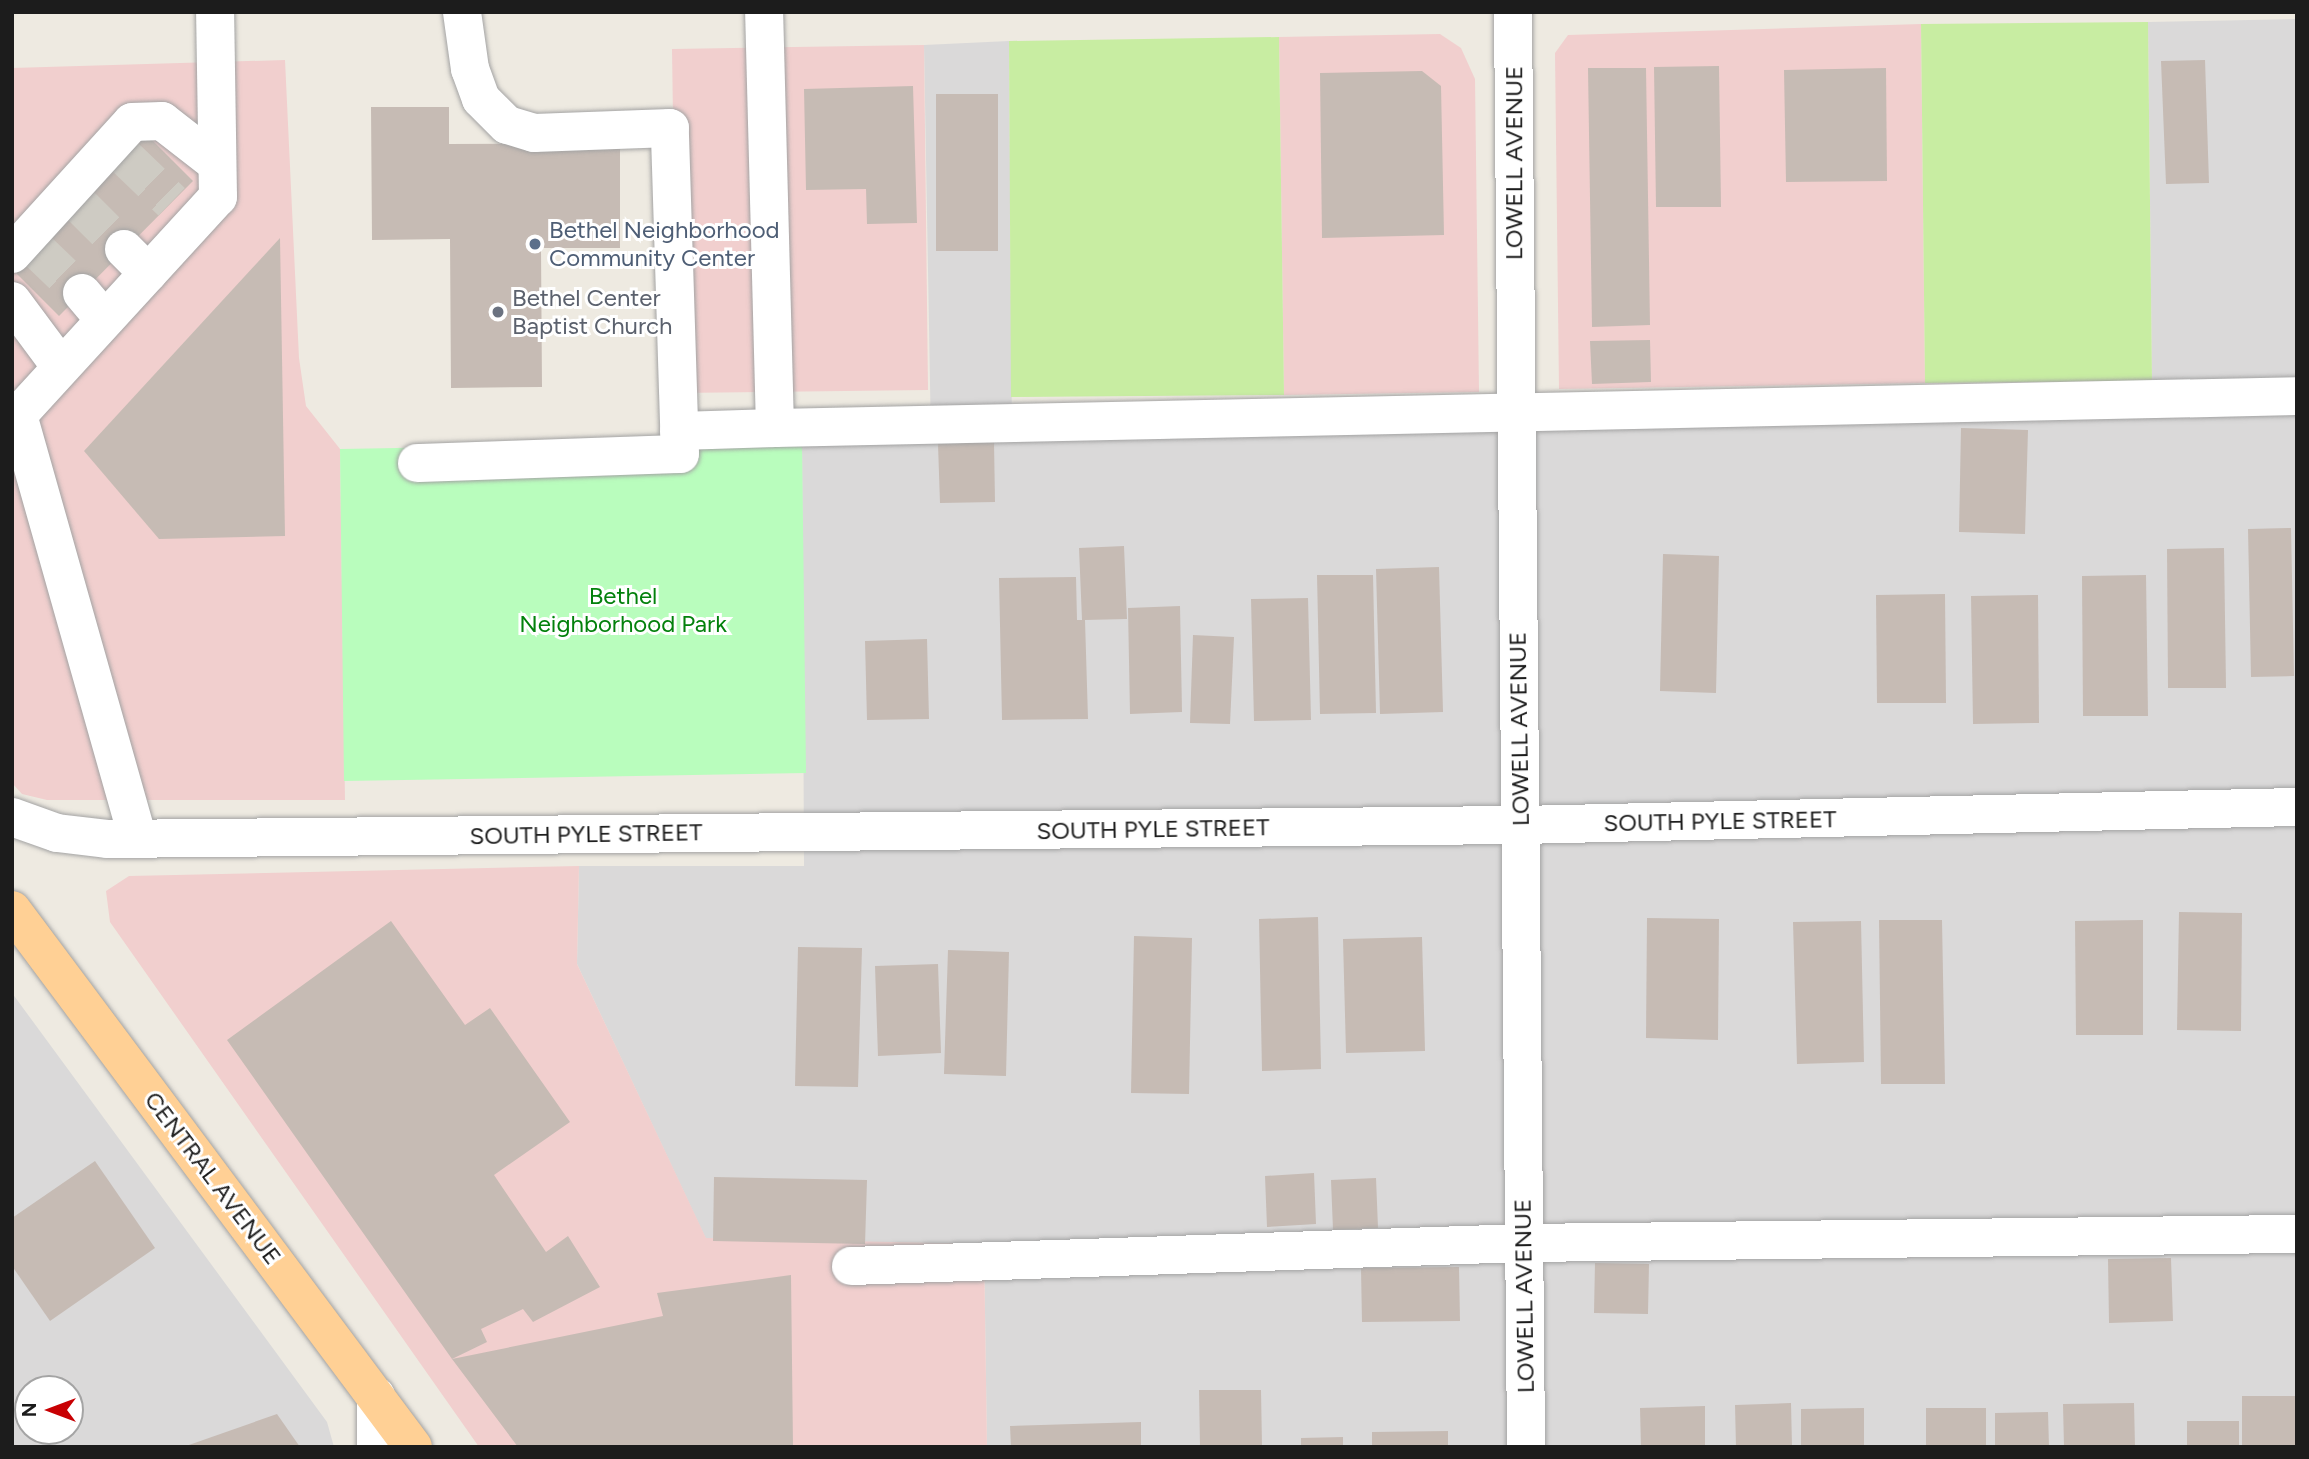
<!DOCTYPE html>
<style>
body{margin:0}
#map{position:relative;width:2309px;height:1459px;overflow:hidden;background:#eeeae1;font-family:Figtree,sans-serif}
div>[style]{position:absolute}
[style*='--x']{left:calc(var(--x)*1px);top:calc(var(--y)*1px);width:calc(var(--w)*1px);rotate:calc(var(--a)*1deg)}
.residential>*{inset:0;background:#dad9d9}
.commercial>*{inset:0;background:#f1cfce}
.grass>*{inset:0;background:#c8eda2}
.park>*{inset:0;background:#b9fdbd}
.building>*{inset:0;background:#c6bbb4}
.minor-tunnel>*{height:38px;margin-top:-19px;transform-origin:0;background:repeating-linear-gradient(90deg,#cecbc3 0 38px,transparent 0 57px)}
.roads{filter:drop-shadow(0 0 2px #a3a3a3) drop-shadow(0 0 2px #a3a3a3)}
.minor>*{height:38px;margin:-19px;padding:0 19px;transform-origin:19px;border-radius:19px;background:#fff}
.major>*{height:38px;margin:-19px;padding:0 19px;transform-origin:19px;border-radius:19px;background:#ffd095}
.dots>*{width:19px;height:19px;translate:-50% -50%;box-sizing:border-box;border:4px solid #fff;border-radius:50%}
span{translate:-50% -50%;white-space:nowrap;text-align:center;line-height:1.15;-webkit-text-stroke:6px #fff;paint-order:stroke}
.street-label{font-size:24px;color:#1c1c1c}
.service-label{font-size:24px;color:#4e5e75}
.left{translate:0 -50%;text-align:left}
.worship-label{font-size:24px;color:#5b616d}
.park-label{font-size:24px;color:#03810c}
.frame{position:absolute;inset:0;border:14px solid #1c1c1c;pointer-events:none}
.north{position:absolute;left:14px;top:1375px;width:70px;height:70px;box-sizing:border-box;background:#fff;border:2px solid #a4a4a4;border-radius:50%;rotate:270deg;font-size:19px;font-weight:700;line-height:28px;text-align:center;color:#1c1c1c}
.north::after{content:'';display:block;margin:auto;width:24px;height:32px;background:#c80003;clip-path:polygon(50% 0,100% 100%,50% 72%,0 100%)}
</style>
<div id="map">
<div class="residential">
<i style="clip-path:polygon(2297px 19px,2297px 1447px,987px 1447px,984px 1244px,706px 1239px,577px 964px,579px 866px,804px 866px,802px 441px,931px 439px,924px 45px,1009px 41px,1012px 434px,2152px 381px,2148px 22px)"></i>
<i style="clip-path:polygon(evenodd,12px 993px,327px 1422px,334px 1447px,12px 1447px,12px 993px,28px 1389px,70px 1389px,70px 1431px,28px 1431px,28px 1389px)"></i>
</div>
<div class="commercial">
<i style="clip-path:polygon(1921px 24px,1925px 383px,1559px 389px,1555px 53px,1568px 35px)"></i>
<i style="clip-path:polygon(1440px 34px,1461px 48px,1475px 79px,1479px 392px,1284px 395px,1279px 37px)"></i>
<i style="clip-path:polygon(924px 45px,928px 390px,677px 393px,672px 49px)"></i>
<i style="clip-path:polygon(285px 60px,299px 358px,306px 406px,340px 449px,345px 800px,47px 800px,22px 794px,12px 783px,12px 68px)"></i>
<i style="clip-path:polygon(579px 866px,577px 964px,706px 1238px,984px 1244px,987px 1447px,479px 1447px,110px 922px,106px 891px,129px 876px)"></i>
</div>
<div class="grass">
<i style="clip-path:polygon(2148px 22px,2152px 381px,1925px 383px,1921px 24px)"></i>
<i style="clip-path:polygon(1279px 37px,1284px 395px,1011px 397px,1009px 41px)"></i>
</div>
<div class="park">
<i style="clip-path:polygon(802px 441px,806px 773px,344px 781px,340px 449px)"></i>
</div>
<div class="building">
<i style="clip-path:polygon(2205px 60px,2209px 183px,2166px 184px,2161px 61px)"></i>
<i style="clip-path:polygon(1719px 66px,1721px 207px,1656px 207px,1654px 67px)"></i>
<i style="clip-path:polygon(1588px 68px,1646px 68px,1650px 325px,1592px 327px)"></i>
<i style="clip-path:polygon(1886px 68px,1887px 181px,1786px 182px,1784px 70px)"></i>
<i style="clip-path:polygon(1422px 71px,1441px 86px,1444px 235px,1322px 238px,1320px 73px)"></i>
<i style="clip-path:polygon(913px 86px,917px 223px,867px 224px,866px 189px,806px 190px,804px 89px)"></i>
<i style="clip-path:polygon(936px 94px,998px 94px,998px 251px,936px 251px)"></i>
<i style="clip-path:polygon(371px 107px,449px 107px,449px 144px,620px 143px,620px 248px,541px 248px,542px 387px,451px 388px,450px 239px,372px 240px)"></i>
<i style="clip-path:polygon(147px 135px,193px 181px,59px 316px,13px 270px)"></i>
<i style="clip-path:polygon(280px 238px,285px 536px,159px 539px,84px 451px)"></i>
<i style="clip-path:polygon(1650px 340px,1651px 382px,1592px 384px,1590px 341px)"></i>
<i style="clip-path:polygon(1961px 428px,2028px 430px,2025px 534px,1959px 532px)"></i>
<i style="clip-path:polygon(994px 442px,995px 502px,940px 503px,938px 444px)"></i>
<i style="clip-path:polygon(2291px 528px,2294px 676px,2251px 677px,2248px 529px)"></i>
<i style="clip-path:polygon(1124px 546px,1127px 619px,1085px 620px,1088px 719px,1002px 720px,999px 578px,1076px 577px,1077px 620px,1082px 620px,1079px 548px)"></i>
<i style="clip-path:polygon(2224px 548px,2226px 688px,2168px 688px,2167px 549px)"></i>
<i style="clip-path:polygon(1663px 554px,1719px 556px,1716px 693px,1660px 691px)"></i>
<i style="clip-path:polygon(1439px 567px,1443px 712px,1380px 714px,1376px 569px)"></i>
<i style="clip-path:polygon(1317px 575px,1373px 575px,1376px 713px,1320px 714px)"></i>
<i style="clip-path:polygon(2146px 575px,2148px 716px,2083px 716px,2082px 576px)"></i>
<i style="clip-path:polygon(1945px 594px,1946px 703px,1877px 703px,1876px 595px)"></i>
<i style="clip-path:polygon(2038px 595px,2039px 723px,1973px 724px,1971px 596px)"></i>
<i style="clip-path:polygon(1308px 598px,1311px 720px,1254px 721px,1251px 599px)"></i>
<i style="clip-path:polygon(1180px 606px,1182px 712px,1130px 714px,1128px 608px)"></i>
<i style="clip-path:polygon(1193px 635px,1234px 637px,1230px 724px,1190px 723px)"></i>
<i style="clip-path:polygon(927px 639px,929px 719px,867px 720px,865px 641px)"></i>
<i style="clip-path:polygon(2179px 912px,2242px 913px,2241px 1031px,2177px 1030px)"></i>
<i style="clip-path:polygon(1318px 917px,1321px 1069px,1262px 1071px,1259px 919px)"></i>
<i style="clip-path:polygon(1647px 918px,1719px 919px,1718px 1040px,1646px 1038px)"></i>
<i style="clip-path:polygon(1879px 920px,1942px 920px,1945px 1084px,1881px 1084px)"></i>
<i style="clip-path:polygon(2143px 920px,2143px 1035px,2076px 1035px,2075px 921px)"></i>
<i style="clip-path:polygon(391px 921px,465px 1025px,490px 1008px,570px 1122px,494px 1175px,546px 1252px,568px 1236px,600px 1287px,533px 1322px,523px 1309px,481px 1329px,487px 1342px,452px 1359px,227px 1040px)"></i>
<i style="clip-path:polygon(1861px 921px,1864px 1062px,1797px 1064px,1793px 922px)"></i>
<i style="clip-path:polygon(1134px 936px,1192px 938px,1189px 1094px,1131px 1093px)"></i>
<i style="clip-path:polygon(1422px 937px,1425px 1051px,1346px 1053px,1343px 939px)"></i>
<i style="clip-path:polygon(798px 947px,862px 948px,858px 1087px,795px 1086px)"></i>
<i style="clip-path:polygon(948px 950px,1009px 952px,1006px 1076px,944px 1074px)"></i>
<i style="clip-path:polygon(938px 964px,941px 1053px,878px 1056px,875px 966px)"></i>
<i style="clip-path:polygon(95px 1161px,155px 1248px,50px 1321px,12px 1266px,12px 1218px)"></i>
<i style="clip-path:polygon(1314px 1173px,1316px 1224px,1267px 1227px,1265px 1176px)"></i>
<i style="clip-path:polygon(714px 1177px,867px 1180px,865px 1244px,713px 1241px)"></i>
<i style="clip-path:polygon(1376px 1178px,1378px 1228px,1333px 1230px,1331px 1180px)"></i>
<i style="clip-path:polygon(2171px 1258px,2173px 1321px,2109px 1323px,2108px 1259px)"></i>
<i style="clip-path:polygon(1595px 1263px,1649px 1264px,1648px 1314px,1594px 1313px)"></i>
<i style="clip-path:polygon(1459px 1267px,1460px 1321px,1362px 1322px,1361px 1268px)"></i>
<i style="clip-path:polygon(791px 1275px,793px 1447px,518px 1447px,452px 1359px,663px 1316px,657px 1293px)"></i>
<i style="clip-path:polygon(1199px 1390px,1261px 1390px,1262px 1447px,1200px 1447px)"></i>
<i style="clip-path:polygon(2242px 1396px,2295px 1396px,2296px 1447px,2242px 1447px)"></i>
<i style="clip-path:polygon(1791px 1403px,1792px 1447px,1736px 1447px,1735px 1405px)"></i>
<i style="clip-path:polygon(2134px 1403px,2135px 1447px,2064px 1447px,2063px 1404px)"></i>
<i style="clip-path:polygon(1705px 1406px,1705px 1447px,1641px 1447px,1640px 1408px)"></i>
<i style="clip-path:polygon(1864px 1408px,1864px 1447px,1801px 1447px,1801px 1409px)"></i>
<i style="clip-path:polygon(1926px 1408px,1986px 1408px,1986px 1447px,1926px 1447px)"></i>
<i style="clip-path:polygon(2048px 1412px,2049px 1447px,1995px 1447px,1995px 1413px)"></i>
<i style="clip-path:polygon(277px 1414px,300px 1447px,186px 1447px,186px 1446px)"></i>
<i style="clip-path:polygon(2187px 1421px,2239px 1421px,2239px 1447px,2187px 1447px)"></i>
<i style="clip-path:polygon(1141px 1422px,1141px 1447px,1011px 1447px,1010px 1426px)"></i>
<i style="clip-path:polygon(1448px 1431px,1448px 1447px,1372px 1447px,1372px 1432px)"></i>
<i style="clip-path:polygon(1343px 1437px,1343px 1447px,1301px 1447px,1301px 1438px)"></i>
</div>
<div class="minor-tunnel">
<i style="--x:124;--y:156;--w:66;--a:43.8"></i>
<i style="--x:79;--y:204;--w:64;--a:45"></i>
<i style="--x:35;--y:248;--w:65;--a:43.8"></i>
</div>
<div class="roads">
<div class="minor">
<i style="--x:1513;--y:12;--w:1435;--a:89.48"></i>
<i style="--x:124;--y:249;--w:34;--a:45"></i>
<i style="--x:12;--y:254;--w:178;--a:-47.7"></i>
<i style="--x:132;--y:122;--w:30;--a:-2"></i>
<i style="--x:162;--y:121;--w:68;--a:37.9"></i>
<i style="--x:82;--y:293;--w:35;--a:50"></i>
<i style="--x:12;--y:301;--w:82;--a:53.4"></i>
<i style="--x:12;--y:415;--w:6;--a:0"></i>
<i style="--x:18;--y:415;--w:296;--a:-47.5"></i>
<i style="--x:218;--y:197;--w:185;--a:-90.9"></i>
<i style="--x:18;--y:415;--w:440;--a:74.2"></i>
<i style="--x:775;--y:428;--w:1522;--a:-1.2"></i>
<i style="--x:679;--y:431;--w:96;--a:-1.8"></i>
<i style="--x:775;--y:428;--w:416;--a:-91.5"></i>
<i style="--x:417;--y:463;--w:263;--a:-2"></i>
<i style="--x:680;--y:454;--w:326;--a:-91.8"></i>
<i style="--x:670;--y:128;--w:136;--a:177.9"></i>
<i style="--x:534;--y:133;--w:28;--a:-163"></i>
<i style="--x:507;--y:125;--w:37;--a:-135"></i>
<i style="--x:481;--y:99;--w:32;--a:-110"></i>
<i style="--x:470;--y:69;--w:58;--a:-98"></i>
<i style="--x:12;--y:817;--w:48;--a:19.6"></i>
<i style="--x:57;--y:833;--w:50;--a:6.8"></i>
<i style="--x:107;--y:839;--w:1414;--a:-0.57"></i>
<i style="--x:1521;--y:825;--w:776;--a:-1.33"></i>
<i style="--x:851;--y:1266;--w:672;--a:-1.96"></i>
<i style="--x:1523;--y:1243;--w:774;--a:-0.67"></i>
<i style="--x:376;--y:1447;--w:51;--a:-90"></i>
</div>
<div class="major">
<i style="--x:12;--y:910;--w:670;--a:53.25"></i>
</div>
</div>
<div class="dots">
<i style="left:535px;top:244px;background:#5c6f8a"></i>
<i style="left:498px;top:312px;background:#6b7280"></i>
</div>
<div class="street-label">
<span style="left:1514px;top:163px;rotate:-90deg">LOWELL AVENUE</span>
<span style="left:1519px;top:729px;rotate:-91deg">LOWELL AVENUE</span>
<span style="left:1720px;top:821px;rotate:-1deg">SOUTH PYLE STREET</span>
<span style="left:1153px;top:829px;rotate:-1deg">SOUTH PYLE STREET</span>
<span style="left:586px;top:834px;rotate:-1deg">SOUTH PYLE STREET</span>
<span style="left:213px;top:1178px;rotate:53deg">CENTRAL AVENUE</span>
<span style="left:1524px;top:1296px;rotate:-91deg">LOWELL AVENUE</span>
</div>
<div class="service-label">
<span class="left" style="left:549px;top:244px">Bethel Neighborhood<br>Community Center</span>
</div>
<div class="worship-label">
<span class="left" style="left:512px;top:312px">Bethel Center<br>Baptist Church</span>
</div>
<div class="park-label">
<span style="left:623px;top:610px">Bethel<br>Neighborhood Park</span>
</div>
<div class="frame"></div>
<div class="north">N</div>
</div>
